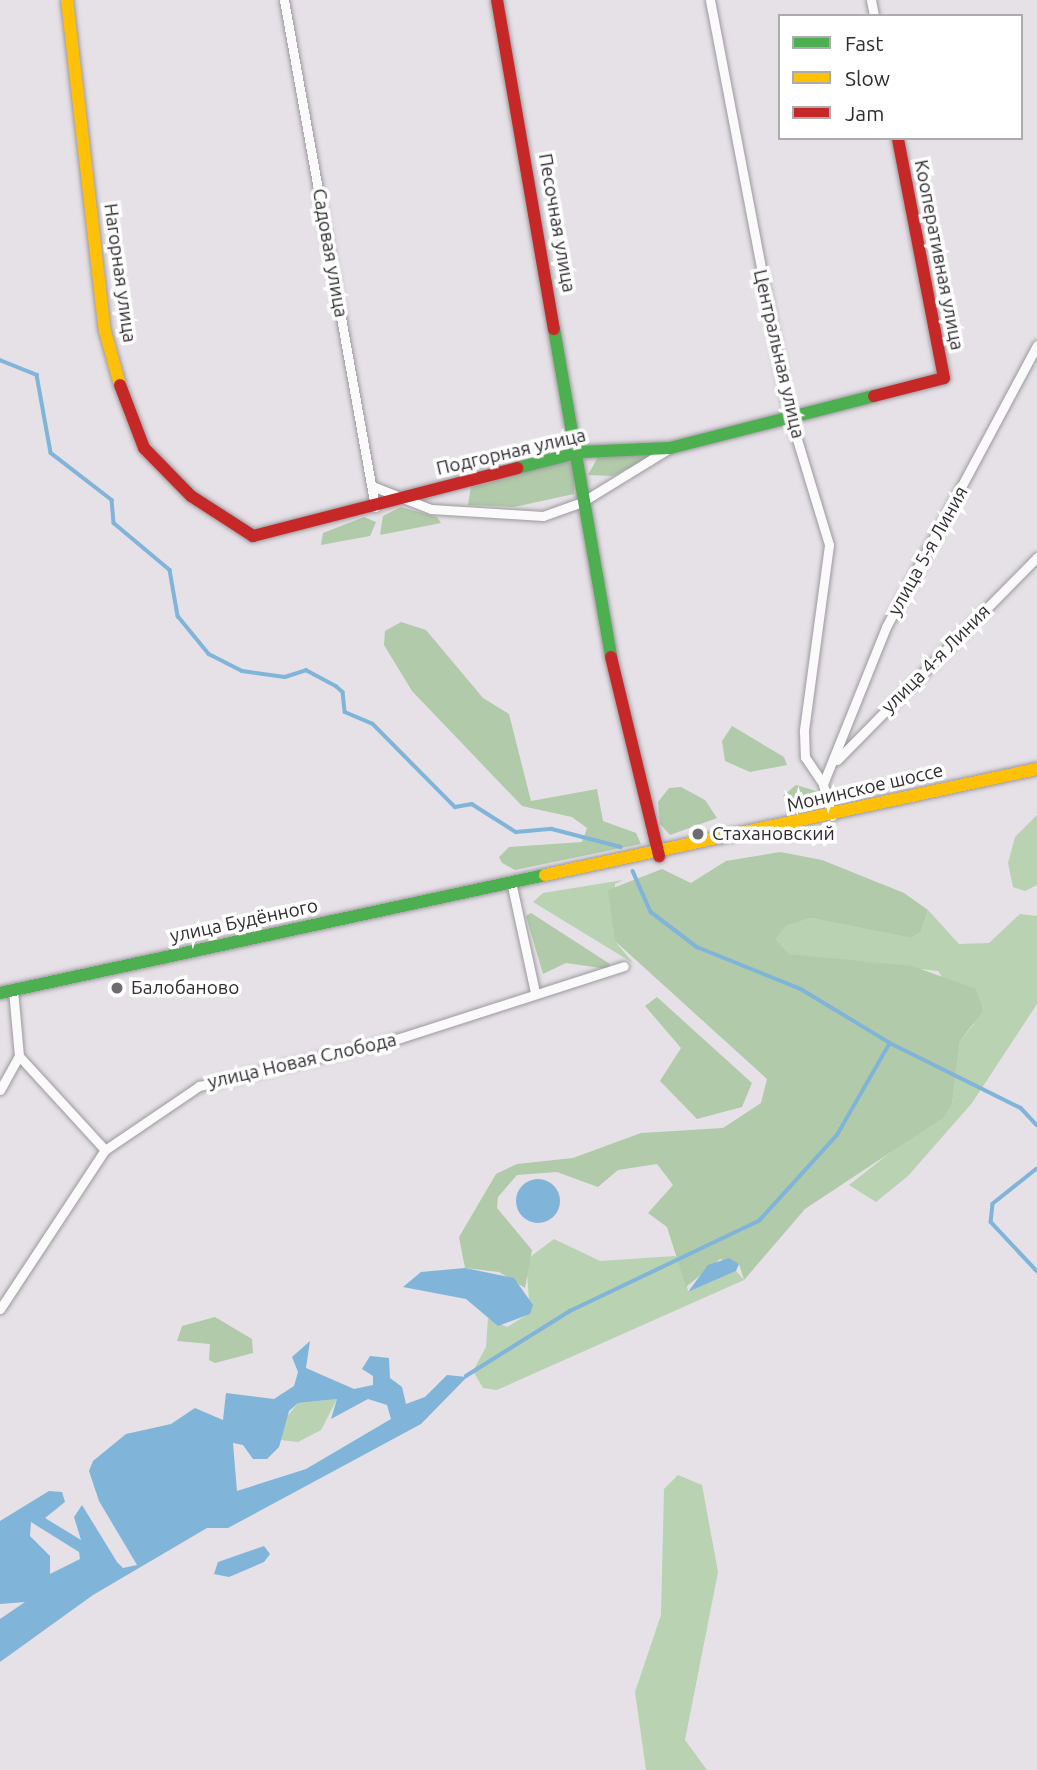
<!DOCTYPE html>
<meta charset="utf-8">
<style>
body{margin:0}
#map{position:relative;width:1037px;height:1770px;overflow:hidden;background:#e5e1e7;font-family:Ubuntu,sans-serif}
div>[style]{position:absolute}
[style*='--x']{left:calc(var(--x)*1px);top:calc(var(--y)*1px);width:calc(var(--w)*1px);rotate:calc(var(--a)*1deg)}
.green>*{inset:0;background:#b8d2b2}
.forest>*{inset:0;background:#b1caa9}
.water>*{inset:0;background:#80b4d8}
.round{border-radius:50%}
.stream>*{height:3.5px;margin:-1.75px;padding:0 1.75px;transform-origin:1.75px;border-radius:1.75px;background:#80b4d8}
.roads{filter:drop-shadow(0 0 2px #9c999d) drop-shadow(0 0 2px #9c999d)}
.street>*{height:9px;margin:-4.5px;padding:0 4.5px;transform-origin:4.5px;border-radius:4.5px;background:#fbfafb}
.fast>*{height:12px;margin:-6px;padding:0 6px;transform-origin:6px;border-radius:6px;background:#4caf50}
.slow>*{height:12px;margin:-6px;padding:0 6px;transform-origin:6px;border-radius:6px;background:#ffc107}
.jam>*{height:12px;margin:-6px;padding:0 6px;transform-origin:6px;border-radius:6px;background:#c62828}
.dots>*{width:19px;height:19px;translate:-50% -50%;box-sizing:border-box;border:4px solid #fff;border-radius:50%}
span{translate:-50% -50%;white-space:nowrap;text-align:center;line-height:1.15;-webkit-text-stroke:7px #fff;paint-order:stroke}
.street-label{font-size:19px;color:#302d31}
.poi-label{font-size:19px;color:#302d31}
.left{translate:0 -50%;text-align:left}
.legend{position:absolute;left:778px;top:14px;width:245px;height:126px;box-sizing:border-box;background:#fff;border:2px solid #acabad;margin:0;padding:9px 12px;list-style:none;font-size:21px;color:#302d31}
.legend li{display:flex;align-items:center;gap:14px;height:35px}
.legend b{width:35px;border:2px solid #acabad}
</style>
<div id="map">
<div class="green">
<i style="clip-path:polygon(1037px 815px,1037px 885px,1025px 891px,1013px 887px,1008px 863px,1015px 837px)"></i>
<i style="clip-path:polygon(623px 880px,615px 884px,615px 941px,633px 963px,533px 902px,543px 893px)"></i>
<i style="clip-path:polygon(928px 910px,959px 944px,989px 943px,1020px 914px,1037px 916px,1037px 1004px,972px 1103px,908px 1176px,876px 1202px,849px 1185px,952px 1104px,960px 1041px,974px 1024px,938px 971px,789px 954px,776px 939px,786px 926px,811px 918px,911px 938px,921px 932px)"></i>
<i style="clip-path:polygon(554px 1239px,600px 1261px,675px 1256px,683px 1263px,688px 1292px,736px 1271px,744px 1280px,497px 1390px,483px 1388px,473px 1371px,486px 1347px,488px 1318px,507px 1327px,530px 1313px,526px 1260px)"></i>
<i style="clip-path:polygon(337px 1399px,321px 1430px,298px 1442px,281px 1440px,281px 1424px,298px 1403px)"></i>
<i style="clip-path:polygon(678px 1475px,702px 1485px,718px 1572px,685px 1740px,707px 1770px,646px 1770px,635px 1692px,661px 1615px,664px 1489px)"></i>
</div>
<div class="forest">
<i style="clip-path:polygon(631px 452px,654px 455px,613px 476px,588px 475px,598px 457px)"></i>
<i style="clip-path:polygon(565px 460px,574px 465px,574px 494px,514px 507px,468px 505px,471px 487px)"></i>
<i style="clip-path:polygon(401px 507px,437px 517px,441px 523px,380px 535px,383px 516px)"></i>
<i style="clip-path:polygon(364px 517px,376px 522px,370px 536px,321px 545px,323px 533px)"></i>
<i style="clip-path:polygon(401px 622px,426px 630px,483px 698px,509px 714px,531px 801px,597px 789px,603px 821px,636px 833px,641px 844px,515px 870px,502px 863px,499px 857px,509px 847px,582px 842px,587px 828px,572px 817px,522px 806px,412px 691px,384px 645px,385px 631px)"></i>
<i style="clip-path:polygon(732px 726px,784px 757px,787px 765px,750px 772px,725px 761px,722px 741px)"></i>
<i style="clip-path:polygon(796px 785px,816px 791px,796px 808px,783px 796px)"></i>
<i style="clip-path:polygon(681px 787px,705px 800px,717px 818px,670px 835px,660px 824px,658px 802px,669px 788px)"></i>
<i style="clip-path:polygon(780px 852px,822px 860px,904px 893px,928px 910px,921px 932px,911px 938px,811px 918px,786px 926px,776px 939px,789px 954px,912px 966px,976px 989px,983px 1011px,960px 1041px,952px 1104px,944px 1117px,805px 1209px,744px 1280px,739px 1264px,720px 1259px,686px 1287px,667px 1227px,648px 1213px,673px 1185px,657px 1164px,618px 1170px,598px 1187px,557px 1172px,517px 1175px,498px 1197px,497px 1208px,532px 1250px,525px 1288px,499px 1272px,465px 1268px,459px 1237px,496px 1174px,517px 1164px,573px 1158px,641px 1133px,723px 1128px,761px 1103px,767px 1079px,615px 941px,608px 890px,662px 869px,691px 883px,726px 861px)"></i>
<i style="clip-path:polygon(531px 913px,610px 964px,608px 969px,566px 963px,543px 974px,526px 916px)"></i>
<i style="clip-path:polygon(657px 997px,752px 1083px,742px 1107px,697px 1119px,660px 1081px,681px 1048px,645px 1006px)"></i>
<i style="clip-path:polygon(215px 1317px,252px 1339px,253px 1353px,215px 1363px,209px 1360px,210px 1344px,177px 1341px,182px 1326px)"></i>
</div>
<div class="water">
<i class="round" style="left:516px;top:1179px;width:44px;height:44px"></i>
<i style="clip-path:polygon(729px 1258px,739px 1264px,736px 1271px,688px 1292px,708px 1265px)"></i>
<i style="clip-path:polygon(465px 1268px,514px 1278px,533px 1305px,530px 1314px,498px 1326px,466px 1299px,403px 1287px,421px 1272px)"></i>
<i style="clip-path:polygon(evenodd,310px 1341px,306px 1368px,354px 1389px,373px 1385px,373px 1376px,362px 1369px,370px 1356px,389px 1358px,390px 1378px,402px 1387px,406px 1404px,425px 1397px,447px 1375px,467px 1377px,421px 1424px,228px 1528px,207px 1528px,93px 1595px,0 1662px,0 1619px,25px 1602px,0 1604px,0 1521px,49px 1491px,62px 1492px,65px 1502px,45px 1518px,81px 1540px,74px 1517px,82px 1505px,117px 1562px,123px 1568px,137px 1565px,99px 1501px,89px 1471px,93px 1461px,126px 1434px,171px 1424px,195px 1408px,223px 1420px,226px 1393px,274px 1399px,294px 1386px,298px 1372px,292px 1357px,310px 1341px,337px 1399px,331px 1419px,368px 1399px,387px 1405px,391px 1419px,306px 1469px,237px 1491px,233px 1443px,243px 1445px,253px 1459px,267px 1459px,279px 1447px,289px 1411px,298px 1403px,337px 1399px,310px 1341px,31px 1522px,79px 1552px,80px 1559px,50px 1574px,50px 1556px,30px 1536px,31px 1522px)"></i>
<i style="clip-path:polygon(264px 1546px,270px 1554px,264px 1562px,229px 1577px,214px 1574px,218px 1562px)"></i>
</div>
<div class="stream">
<i style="--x:0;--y:360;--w:40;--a:22"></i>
<i style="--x:37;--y:375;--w:79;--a:79.8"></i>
<i style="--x:51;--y:453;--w:77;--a:37.6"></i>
<i style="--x:112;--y:500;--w:23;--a:85"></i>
<i style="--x:114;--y:523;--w:73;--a:40"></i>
<i style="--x:170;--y:570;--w:47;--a:80.1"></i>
<i style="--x:178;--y:616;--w:49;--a:50.8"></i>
<i style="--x:209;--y:654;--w:37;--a:27"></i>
<i style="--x:242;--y:671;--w:43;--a:7.9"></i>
<i style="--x:285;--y:677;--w:22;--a:-18"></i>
<i style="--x:306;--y:670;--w:34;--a:28"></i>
<i style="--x:336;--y:686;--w:9;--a:41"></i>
<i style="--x:343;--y:692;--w:20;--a:84"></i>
<i style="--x:345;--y:712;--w:30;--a:23"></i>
<i style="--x:373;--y:724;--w:117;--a:45.3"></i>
<i style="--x:455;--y:807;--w:17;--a:-10"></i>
<i style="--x:472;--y:804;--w:52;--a:32.5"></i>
<i style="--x:516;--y:832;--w:36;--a:-5"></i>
<i style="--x:552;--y:829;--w:71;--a:14.6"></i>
<i style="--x:633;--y:871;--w:45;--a:66.3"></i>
<i style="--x:651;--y:912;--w:58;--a:37.3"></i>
<i style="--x:697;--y:947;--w:112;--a:22"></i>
<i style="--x:801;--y:989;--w:104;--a:31.2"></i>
<i style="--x:890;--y:1043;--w:146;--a:26.4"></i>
<i style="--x:1021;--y:1108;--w:23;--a:47"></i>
<i style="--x:1037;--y:1169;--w:56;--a:141.5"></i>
<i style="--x:993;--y:1204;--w:18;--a:96"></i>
<i style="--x:991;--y:1222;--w:67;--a:46.8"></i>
<i style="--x:466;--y:1376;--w:123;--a:-32"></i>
<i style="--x:570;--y:1311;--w:209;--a:-25.5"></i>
<i style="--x:759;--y:1221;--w:116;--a:-47.8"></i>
<i style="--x:837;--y:1135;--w:106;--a:-60.1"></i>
</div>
<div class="roads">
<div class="street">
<i style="--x:284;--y:0;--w:515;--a:79.82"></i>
<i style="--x:710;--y:0;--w:420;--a:79.2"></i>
<i style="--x:789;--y:413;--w:138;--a:73.1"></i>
<i style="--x:829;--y:545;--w:188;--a:97.7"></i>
<i style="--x:804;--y:731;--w:26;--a:88"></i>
<i style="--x:805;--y:757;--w:32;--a:56"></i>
<i style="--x:871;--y:0;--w:16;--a:79"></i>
<i style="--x:372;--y:486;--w:63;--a:21.3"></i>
<i style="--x:431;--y:509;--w:112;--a:3.6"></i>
<i style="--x:543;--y:516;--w:41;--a:-19.7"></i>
<i style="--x:582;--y:502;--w:101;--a:-31.6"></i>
<i style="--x:837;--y:760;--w:285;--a:-45.4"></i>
<i style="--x:832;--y:816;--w:33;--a:-106"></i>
<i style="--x:823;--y:784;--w:169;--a:-68.1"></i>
<i style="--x:886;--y:627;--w:320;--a:-61.8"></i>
<i style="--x:512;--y:886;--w:108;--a:77.8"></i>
<i style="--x:19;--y:1056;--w:127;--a:47.5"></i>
<i style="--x:0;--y:1090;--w:39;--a:-61"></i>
<i style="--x:19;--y:1056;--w:66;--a:-95.2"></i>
<i style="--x:0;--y:1309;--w:191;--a:-56.6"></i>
<i style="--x:105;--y:1150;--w:114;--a:-34.2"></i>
<i style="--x:199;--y:1086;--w:207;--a:-13.4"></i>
<i style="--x:400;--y:1038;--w:235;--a:-17.8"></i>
</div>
<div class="fast">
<i style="--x:554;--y:329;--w:333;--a:80.1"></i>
<i style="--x:517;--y:468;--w:65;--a:-14.3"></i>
<i style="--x:580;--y:452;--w:90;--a:-2.5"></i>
<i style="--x:670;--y:448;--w:211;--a:-14.3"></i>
<i style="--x:0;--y:993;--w:558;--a:-12.22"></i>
</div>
<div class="slow">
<i style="--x:67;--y:0;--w:333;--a:83.5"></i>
<i style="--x:105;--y:331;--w:56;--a:74.5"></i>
<i style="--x:545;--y:875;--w:503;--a:-12.16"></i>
</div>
<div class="jam">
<i style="--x:497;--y:0;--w:334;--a:80.2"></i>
<i style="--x:120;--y:385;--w:67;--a:69.1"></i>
<i style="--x:144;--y:448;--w:67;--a:45.6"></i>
<i style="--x:191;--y:496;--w:74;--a:32.8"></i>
<i style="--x:253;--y:536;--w:273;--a:-14.4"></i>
<i style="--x:874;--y:396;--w:72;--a:-14.4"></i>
<i style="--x:944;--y:378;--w:244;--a:-100.9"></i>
<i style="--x:611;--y:657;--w:205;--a:76.4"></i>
</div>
</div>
<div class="dots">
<i style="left:698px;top:834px;background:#6f6c71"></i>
<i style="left:117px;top:988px;background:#6f6c71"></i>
</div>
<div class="street-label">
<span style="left:557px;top:223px;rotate:80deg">Песочная улица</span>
<span style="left:330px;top:253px;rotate:80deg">Садовая улица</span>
<span style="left:939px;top:255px;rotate:79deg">Кооперативная улица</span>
<span style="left:120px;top:273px;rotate:82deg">Нагорная улица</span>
<span style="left:779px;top:354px;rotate:77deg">Центральная улица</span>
<span style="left:511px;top:452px;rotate:-13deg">Подгорная улица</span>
<span style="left:928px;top:551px;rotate:-61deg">улица 5-я Линия</span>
<span style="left:936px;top:659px;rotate:-45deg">улица 4-я Линия</span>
<span style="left:865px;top:788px;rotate:-13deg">Монинское шоссе</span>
<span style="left:244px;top:921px;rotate:-12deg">улица Будённого</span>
<span style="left:302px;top:1061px;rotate:-13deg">улица Новая Слобода</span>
</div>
<div class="poi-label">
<span class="left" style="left:712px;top:834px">Стахановский</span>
<span class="left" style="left:131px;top:988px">Балобаново</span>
</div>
<ul class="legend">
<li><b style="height:9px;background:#4caf50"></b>Fast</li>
<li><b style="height:9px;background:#ffc107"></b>Slow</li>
<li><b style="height:9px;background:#c62828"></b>Jam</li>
</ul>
</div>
